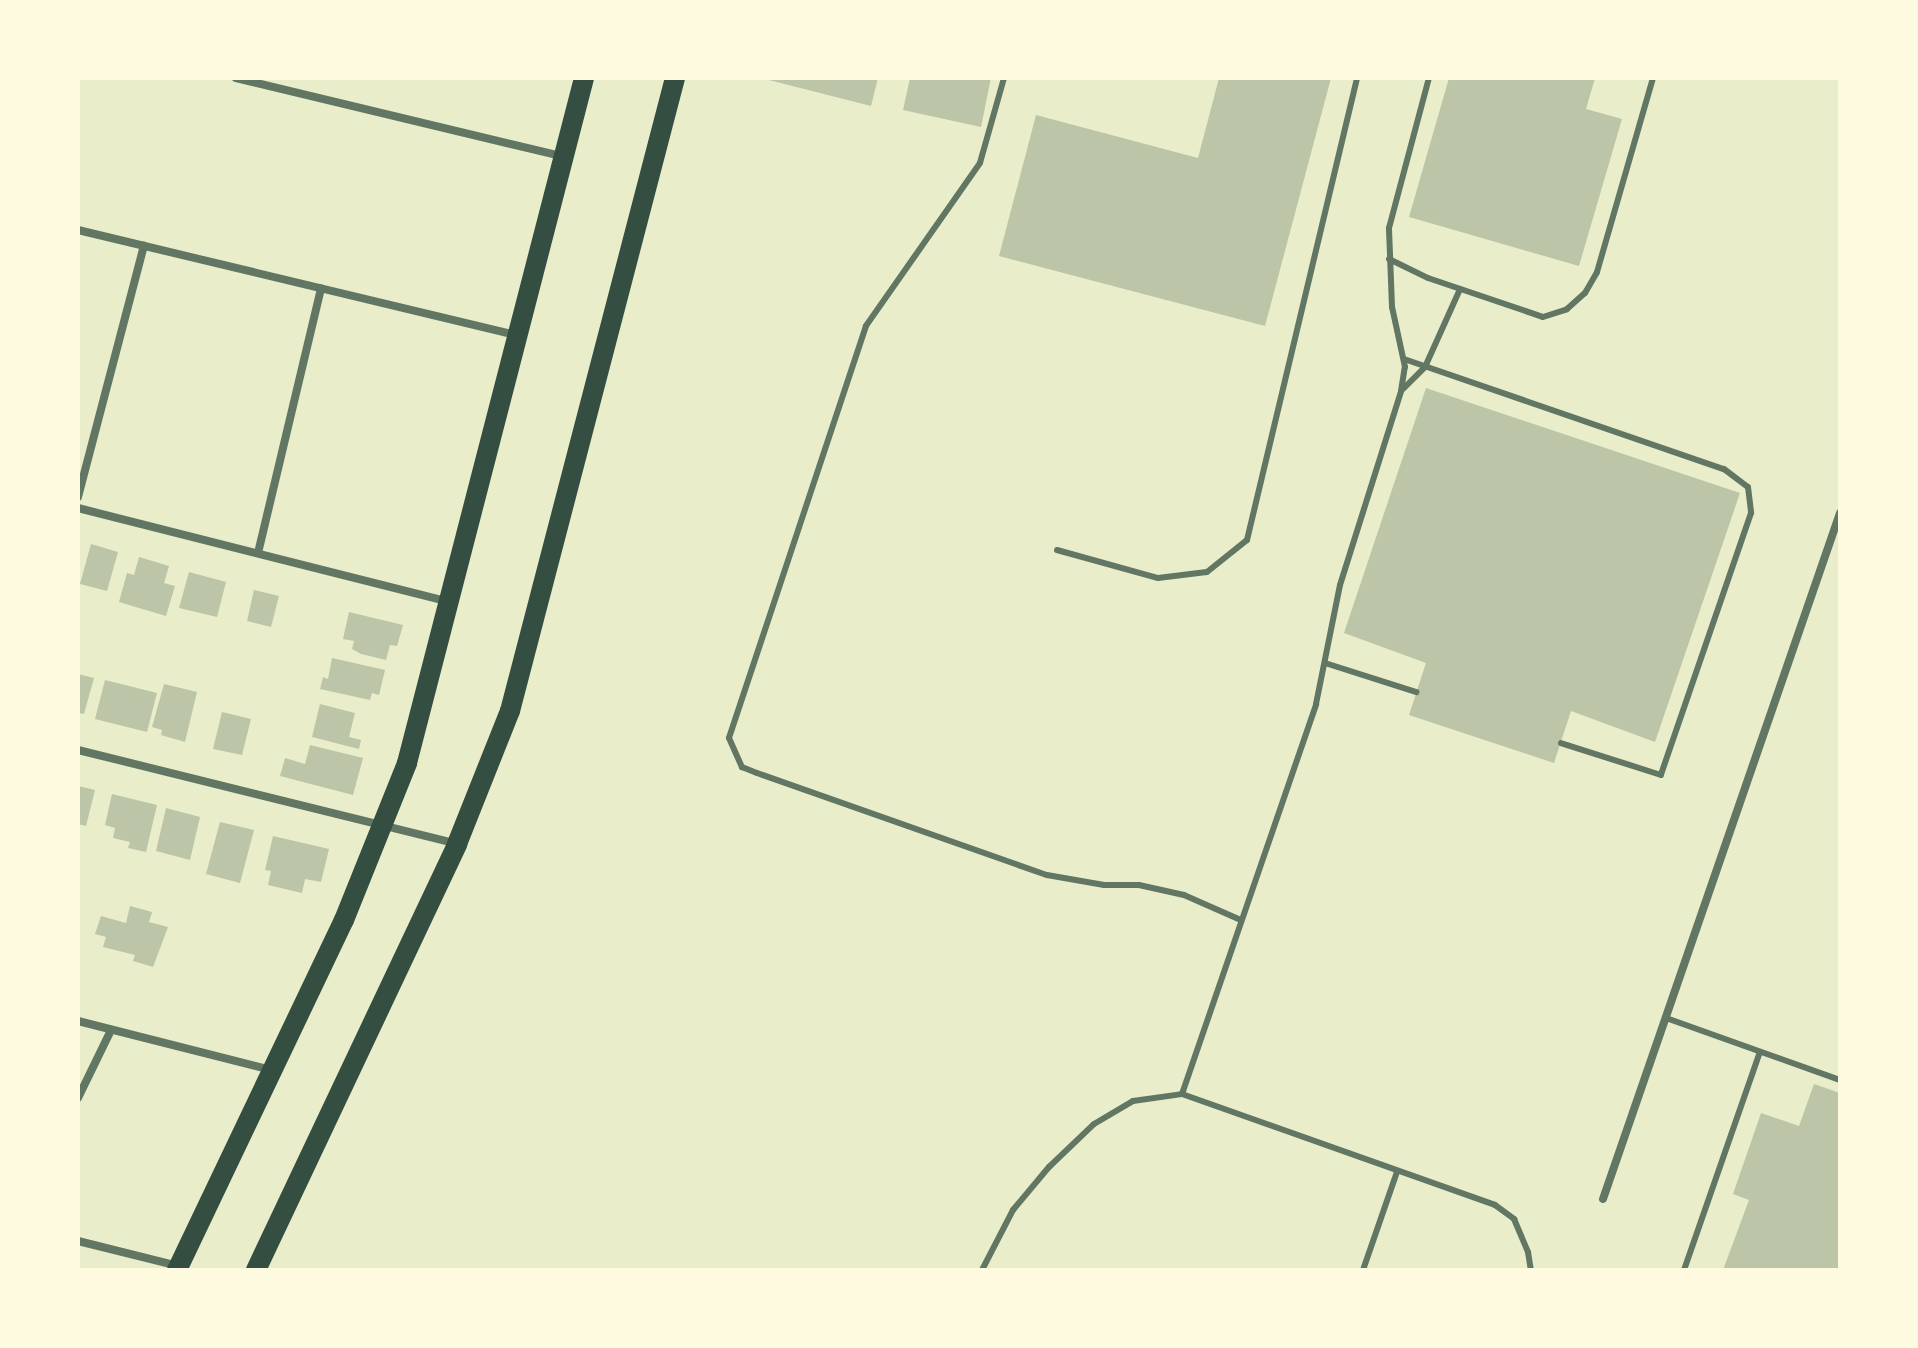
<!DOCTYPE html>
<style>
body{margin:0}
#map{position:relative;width:1918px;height:1348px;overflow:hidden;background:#e9edc9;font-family:Helvetica,sans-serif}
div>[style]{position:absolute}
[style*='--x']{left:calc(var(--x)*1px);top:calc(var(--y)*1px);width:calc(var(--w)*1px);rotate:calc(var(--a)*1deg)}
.building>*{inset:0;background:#bcc5a7}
.service>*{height:6px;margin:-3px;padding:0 3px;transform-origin:3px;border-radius:3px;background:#617663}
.minor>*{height:8px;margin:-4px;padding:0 4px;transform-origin:4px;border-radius:4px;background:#617663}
.primary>*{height:20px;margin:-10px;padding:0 10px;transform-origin:10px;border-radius:10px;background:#344e41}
span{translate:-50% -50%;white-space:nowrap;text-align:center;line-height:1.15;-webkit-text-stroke:8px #fefae0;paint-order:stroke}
.frame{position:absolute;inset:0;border:80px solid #fefae0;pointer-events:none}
</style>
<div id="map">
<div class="building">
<i style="clip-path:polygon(761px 78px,878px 78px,871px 106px)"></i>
<i style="clip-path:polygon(910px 78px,991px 78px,981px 127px,903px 110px)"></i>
<i style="clip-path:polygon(1219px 78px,1331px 78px,1265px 326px,999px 256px,1036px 115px,1198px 158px)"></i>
<i style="clip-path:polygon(1449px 78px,1595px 78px,1586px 109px,1622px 119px,1579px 266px,1409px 217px)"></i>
<i style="clip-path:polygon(1426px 388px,1740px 493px,1655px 742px,1571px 711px,1554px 763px,1409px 715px,1426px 663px,1344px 633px)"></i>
<i style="clip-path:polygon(91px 544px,118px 552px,107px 591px,80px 584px)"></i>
<i style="clip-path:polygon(139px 557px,169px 566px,164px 583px,175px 586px,166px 616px,119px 602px,127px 573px,134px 575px)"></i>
<i style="clip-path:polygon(189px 572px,226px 582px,217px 617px,179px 608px)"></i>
<i style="clip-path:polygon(254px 590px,279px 596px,271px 627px,247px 621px)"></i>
<i style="clip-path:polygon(349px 612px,403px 625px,397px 646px,390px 645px,386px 660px,361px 654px,352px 649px,354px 641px,343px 639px)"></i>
<i style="clip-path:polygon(332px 658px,385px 670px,379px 695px,372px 693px,370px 700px,320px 689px,323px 677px,328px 679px)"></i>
<i style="clip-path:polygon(78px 674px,94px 678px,84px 714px,78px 713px)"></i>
<i style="clip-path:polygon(105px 680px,157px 693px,147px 732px,95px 719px)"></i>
<i style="clip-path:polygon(164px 684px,197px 692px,185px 742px,161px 735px,162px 730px,152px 727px)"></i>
<i style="clip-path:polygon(320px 704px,355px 713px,349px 737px,361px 740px,359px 749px,312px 737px)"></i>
<i style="clip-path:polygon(222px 712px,251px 719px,242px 755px,213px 749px)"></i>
<i style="clip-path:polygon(310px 745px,363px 758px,353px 795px,280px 776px,285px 758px,305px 764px)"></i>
<i style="clip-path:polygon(78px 786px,95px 790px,86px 826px,78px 824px)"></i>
<i style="clip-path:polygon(112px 794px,157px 805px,146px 852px,128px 848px,130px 842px,113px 838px,115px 828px,105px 825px)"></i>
<i style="clip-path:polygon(166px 808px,200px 817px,190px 860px,156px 851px)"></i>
<i style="clip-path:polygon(220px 822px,254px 830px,240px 883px,206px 874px)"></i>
<i style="clip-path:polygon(273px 836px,329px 849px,321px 882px,305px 879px,302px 893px,268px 885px,271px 871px,265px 870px)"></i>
<i style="clip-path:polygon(130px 906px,152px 912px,149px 922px,168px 927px,153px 967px,133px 961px,135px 955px,103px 947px,106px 937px,95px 934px,101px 916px,126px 923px)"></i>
<i style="clip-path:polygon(1814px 1084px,1840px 1093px,1840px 1270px,1723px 1270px,1749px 1200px,1733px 1194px,1761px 1113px,1799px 1126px)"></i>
</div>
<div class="service">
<i style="--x:1004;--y:78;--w:88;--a:105.8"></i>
<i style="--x:980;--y:163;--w:199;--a:125"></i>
<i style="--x:866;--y:326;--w:434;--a:108.4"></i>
<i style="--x:729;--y:738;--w:32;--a:66"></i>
<i style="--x:742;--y:767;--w:16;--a:22"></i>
<i style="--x:757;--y:773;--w:307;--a:19.4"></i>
<i style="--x:1047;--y:875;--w:58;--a:10"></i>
<i style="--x:1104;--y:885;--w:35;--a:0"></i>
<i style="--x:1139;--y:885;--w:46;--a:12.5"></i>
<i style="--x:1184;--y:895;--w:62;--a:23.7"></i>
<i style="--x:1389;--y:259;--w:43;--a:26"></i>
<i style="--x:1428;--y:278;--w:121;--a:18.7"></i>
<i style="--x:1543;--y:317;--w:25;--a:-18"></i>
<i style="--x:1567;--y:309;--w:24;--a:-42"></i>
<i style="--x:1585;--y:293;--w:24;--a:-60"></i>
<i style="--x:1597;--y:272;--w:202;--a:-73.9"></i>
<i style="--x:1404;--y:359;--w:338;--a:19"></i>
<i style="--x:1724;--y:469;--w:30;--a:37"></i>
<i style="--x:1748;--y:487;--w:26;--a:83"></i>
<i style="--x:1751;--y:513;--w:277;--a:109"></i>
<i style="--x:1661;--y:775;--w:105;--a:-162.3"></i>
<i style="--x:1403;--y:389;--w:31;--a:-45"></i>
<i style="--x:1425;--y:367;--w:85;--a:-65.8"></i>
<i style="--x:1057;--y:550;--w:105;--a:15.5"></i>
<i style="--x:1158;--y:578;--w:49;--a:-7"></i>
<i style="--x:1207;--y:572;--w:51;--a:-38.7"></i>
<i style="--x:1247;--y:540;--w:475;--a:-76.6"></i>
<i style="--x:1325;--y:663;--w:96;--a:17.7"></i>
<i style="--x:1666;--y:1018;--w:185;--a:19.6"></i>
<i style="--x:1182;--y:1094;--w:412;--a:-71"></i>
<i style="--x:1316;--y:704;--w:121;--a:-78.6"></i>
<i style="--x:1340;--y:585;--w:203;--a:-72.5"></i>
<i style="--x:1401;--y:391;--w:24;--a:-81"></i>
<i style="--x:1405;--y:367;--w:61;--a:-102.2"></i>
<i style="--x:1392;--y:307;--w:79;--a:-92.2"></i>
<i style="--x:1389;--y:228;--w:155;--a:-75.1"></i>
<i style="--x:982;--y:1270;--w:68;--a:-62.7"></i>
<i style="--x:1013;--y:1210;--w:56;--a:-50.1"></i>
<i style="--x:1049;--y:1167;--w:62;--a:-43.7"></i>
<i style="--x:1094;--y:1124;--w:45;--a:-30.5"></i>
<i style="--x:1133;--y:1101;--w:49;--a:-8.1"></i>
<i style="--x:1182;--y:1094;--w:332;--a:19.5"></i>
<i style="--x:1495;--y:1205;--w:24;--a:36"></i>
<i style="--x:1514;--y:1219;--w:36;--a:67"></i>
<i style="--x:1528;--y:1252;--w:18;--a:81"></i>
<i style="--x:1363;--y:1270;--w:104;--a:-70.9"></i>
<i style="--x:1684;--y:1270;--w:231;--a:-70.8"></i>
</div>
<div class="minor">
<i style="--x:236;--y:78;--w:335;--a:13.5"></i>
<i style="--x:78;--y:230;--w:451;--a:13.5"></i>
<i style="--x:78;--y:497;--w:260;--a:-75.3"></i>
<i style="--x:78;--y:508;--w:383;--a:14.2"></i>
<i style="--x:258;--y:553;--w:272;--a:-76.6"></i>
<i style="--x:78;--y:750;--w:390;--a:13.9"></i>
<i style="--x:78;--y:1021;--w:199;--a:14.2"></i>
<i style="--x:78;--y:1098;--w:76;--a:-64.1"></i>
<i style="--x:1603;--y:1199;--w:726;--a:-70.94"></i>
<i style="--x:78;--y:1241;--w:103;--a:14"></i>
</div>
<div class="primary">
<i style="--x:177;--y:1270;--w:388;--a:-64.5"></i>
<i style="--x:344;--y:920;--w:169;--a:-68.1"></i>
<i style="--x:407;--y:763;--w:707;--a:-75.51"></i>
<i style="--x:256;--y:1270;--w:471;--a:-64.7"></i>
<i style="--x:457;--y:844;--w:143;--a:-68.3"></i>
<i style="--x:510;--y:711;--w:654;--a:-75.39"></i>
</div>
<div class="frame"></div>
</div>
